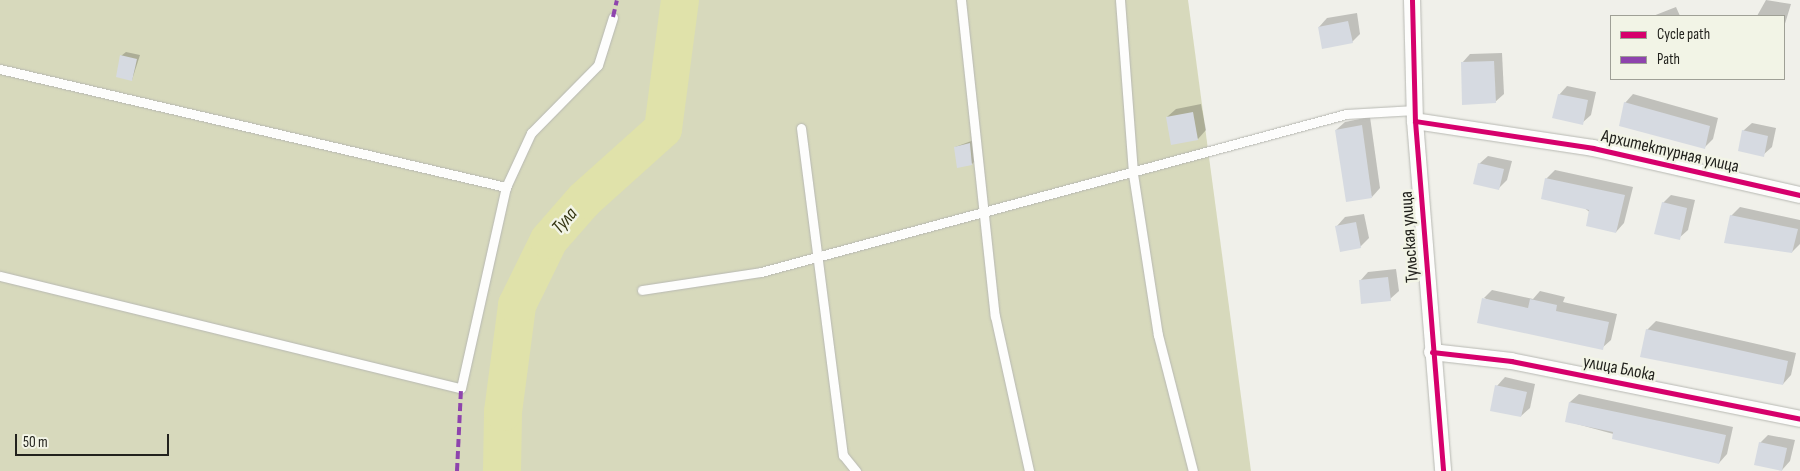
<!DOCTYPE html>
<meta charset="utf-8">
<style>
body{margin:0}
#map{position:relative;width:1800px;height:471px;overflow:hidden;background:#f0f0ea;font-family:"Sofia Sans Condensed",sans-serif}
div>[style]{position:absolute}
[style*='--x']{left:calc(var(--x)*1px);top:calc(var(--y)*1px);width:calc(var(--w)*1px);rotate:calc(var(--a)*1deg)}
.green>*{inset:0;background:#d7d9bc}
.shadow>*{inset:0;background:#0003}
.river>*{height:38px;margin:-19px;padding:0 19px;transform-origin:19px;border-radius:19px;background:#e0e2aa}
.building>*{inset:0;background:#d6dae1}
.roads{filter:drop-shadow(0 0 1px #b7b8b2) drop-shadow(0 0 1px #b7b8b2)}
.service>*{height:9px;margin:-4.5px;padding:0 4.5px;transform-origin:4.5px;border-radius:4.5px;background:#fdfdfc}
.minor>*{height:16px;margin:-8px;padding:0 8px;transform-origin:8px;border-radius:8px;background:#fdfdfc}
.quiet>*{height:4px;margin-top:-2px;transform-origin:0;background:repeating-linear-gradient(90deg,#8e44ad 0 8px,transparent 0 12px)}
.cycleway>*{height:5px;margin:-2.5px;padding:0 2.5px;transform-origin:2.5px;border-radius:2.5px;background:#d6006c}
span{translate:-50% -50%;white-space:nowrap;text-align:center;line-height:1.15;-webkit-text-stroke:5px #f2f4e6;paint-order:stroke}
.street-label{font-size:18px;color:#22221d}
.water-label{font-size:19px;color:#333412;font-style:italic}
.legend{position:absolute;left:1610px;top:15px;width:175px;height:65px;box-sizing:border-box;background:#f2f4e6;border:1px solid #9fa096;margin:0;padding:6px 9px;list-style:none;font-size:15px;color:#22221d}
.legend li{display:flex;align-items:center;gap:10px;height:25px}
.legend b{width:25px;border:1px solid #9fa096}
.scale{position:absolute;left:15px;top:434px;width:154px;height:22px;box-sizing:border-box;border:2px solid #22221d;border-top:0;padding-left:6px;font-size:15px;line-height:18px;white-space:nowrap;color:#22221d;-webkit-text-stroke:4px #f2f4e6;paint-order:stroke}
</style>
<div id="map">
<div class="green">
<i style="clip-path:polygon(0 0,1188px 0,1251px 471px,0 471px)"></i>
</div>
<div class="shadow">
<i style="clip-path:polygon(1766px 0,1791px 4px,1784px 27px,1784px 16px,1757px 16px)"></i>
<i style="clip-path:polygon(1676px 7px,1680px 16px,1652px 16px,1653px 16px)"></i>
<i style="clip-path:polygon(1357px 13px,1360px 34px,1352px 42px,1319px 27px,1327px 18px)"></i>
<i style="clip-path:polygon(126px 52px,140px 55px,132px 80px,121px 56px)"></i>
<i style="clip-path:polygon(1502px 53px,1504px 94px,1495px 102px,1462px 63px,1470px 54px)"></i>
<i style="clip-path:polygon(1567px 86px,1596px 92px,1591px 115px,1582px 123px,1559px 95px)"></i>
<i style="clip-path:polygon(1633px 94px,1718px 118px,1713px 139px,1705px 147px,1625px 103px)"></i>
<i style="clip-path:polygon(1201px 104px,1206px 130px,1198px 139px,1167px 117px,1176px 109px)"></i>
<i style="clip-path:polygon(1370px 117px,1380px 188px,1372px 197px,1336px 130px,1345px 122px)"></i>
<i style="clip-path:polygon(1752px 123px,1776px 128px,1772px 147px,1763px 155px,1743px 131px)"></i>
<i style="clip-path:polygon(974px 140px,976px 160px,972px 164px,955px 147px)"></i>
<i style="clip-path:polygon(1488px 156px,1512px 161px,1507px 180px,1499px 188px,1479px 164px)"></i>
<i style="clip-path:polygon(1555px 170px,1633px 187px,1624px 223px,1616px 232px,1546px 179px)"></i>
<i style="clip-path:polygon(1671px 195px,1695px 200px,1688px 230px,1679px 238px,1663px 203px)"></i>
<i style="clip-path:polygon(1740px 207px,1800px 220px,1800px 244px,1792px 252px,1731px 216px)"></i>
<i style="clip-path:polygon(1364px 214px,1369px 238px,1360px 247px,1337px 226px,1345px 217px)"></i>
<i style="clip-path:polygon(1396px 269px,1399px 291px,1390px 299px,1360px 281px,1368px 272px)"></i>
<i style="clip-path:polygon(1492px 290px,1533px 299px,1540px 291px,1565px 297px,1563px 302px,1617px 314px,1611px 340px,1602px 348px,1484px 298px)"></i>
<i style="clip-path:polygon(1656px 321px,1796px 353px,1791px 375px,1783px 384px,1647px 330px)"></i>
<i style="clip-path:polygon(1505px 377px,1535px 384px,1530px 408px,1521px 416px,1497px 386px)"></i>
<i style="clip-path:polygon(1579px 394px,1733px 427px,1727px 454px,1719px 463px,1566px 421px,1570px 402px)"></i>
<i style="clip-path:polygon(1768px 435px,1795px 440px,1790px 461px,1782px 470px,1760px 443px)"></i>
</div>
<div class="river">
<i style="--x:502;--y:471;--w:59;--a:-89"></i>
<i style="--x:503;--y:412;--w:108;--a:-82.5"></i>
<i style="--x:517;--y:305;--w:72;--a:-63.8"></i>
<i style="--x:549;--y:240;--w:53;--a:-48.8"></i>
<i style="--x:584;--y:200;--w:106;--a:-41.9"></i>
<i style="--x:663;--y:129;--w:130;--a:-82.5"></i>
</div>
<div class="building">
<i style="clip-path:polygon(1348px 21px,1353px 43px,1322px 49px,1318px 27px)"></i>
<i style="clip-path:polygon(120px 55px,137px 59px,132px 81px,116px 77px)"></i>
<i style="clip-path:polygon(1494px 61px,1496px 103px,1462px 105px,1461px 62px)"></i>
<i style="clip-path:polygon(1558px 94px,1588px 100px,1583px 125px,1552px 118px)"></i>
<i style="clip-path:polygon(1624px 102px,1710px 126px,1705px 149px,1619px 126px)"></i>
<i style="clip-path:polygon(1193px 112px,1198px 140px,1171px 145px,1166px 117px)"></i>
<i style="clip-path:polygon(1362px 125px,1372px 198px,1346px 202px,1335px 130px)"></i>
<i style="clip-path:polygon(1742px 130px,1768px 136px,1764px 157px,1738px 151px)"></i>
<i style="clip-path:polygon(970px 143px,972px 165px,957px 168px,954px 147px)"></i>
<i style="clip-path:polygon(1478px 163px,1504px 169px,1499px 190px,1473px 184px)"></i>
<i style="clip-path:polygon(1545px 178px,1625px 195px,1616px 233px,1586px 226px,1589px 210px,1541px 199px)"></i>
<i style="clip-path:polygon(1662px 202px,1687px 208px,1680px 240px,1654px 234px)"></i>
<i style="clip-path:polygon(1730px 215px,1798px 229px,1792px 253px,1724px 243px)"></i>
<i style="clip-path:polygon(1356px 222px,1361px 248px,1340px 252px,1335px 226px)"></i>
<i style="clip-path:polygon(1388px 277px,1391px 301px,1361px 304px,1359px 280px)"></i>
<i style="clip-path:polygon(1482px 298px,1528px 308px,1530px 299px,1557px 305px,1556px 311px,1609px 322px,1603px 350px,1477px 323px)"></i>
<i style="clip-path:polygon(1646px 329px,1788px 361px,1783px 385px,1640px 357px)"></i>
<i style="clip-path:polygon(1495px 385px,1527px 392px,1521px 417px,1490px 411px)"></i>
<i style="clip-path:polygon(1569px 402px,1726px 435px,1719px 464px,1612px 439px,1613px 432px,1565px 422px)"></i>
<i style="clip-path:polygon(1759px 442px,1787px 448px,1782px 471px,1754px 465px)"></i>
</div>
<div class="roads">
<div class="service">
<i style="--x:961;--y:0;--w:318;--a:83.9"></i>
<i style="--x:995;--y:316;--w:159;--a:77.6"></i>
<i style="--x:1120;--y:0;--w:174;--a:85.7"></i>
<i style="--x:1133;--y:174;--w:163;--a:81.2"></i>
<i style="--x:1158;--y:335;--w:140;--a:75.6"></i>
<i style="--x:0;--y:69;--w:520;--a:13.13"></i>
<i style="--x:801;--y:128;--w:330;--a:82.7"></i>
<i style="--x:843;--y:455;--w:21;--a:51"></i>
<i style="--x:0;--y:276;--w:474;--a:13.7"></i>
<i style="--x:461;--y:388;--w:206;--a:-77.4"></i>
<i style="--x:506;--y:187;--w:60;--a:-65.2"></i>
<i style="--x:531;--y:133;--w:95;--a:-45.4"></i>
<i style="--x:598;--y:65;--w:50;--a:-72.6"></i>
<i style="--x:642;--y:290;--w:120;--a:-8.6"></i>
<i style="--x:761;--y:272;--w:606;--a:-15.11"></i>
<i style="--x:1346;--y:114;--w:69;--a:-3.3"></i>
</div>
<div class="minor">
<i style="--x:1412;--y:0;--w:121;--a:88.6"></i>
<i style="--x:1415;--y:121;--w:351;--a:85.4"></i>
<i style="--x:1415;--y:121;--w:180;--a:8.6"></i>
<i style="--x:1593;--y:148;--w:212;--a:12.8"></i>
<i style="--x:1432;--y:352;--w:80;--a:6.5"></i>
<i style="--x:1511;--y:361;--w:295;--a:11.3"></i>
</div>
</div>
<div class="quiet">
<i style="--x:613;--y:17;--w:17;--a:-77"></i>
<i style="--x:457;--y:471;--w:83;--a:-87.2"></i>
</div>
<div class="cycleway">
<i style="--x:1412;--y:0;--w:121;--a:88.6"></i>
<i style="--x:1415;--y:121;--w:351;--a:85.4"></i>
<i style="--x:1415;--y:121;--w:180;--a:8.6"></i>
<i style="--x:1593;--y:148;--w:212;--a:12.8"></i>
<i style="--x:1432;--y:352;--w:80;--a:6.5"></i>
<i style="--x:1511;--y:361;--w:295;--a:11.3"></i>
</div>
<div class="street-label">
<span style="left:1670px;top:152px;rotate:13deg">Архитектурная улица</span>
<span style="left:1410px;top:237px;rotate:-94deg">Тульская улица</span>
<span style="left:1619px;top:369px;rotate:11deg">улица Блока</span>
</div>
<div class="water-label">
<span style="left:565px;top:221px;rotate:-49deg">Тула</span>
</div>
<ul class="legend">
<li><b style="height:6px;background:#d6006c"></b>Cycle path</li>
<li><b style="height:6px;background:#8e44ad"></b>Path</li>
</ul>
<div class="scale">50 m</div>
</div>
